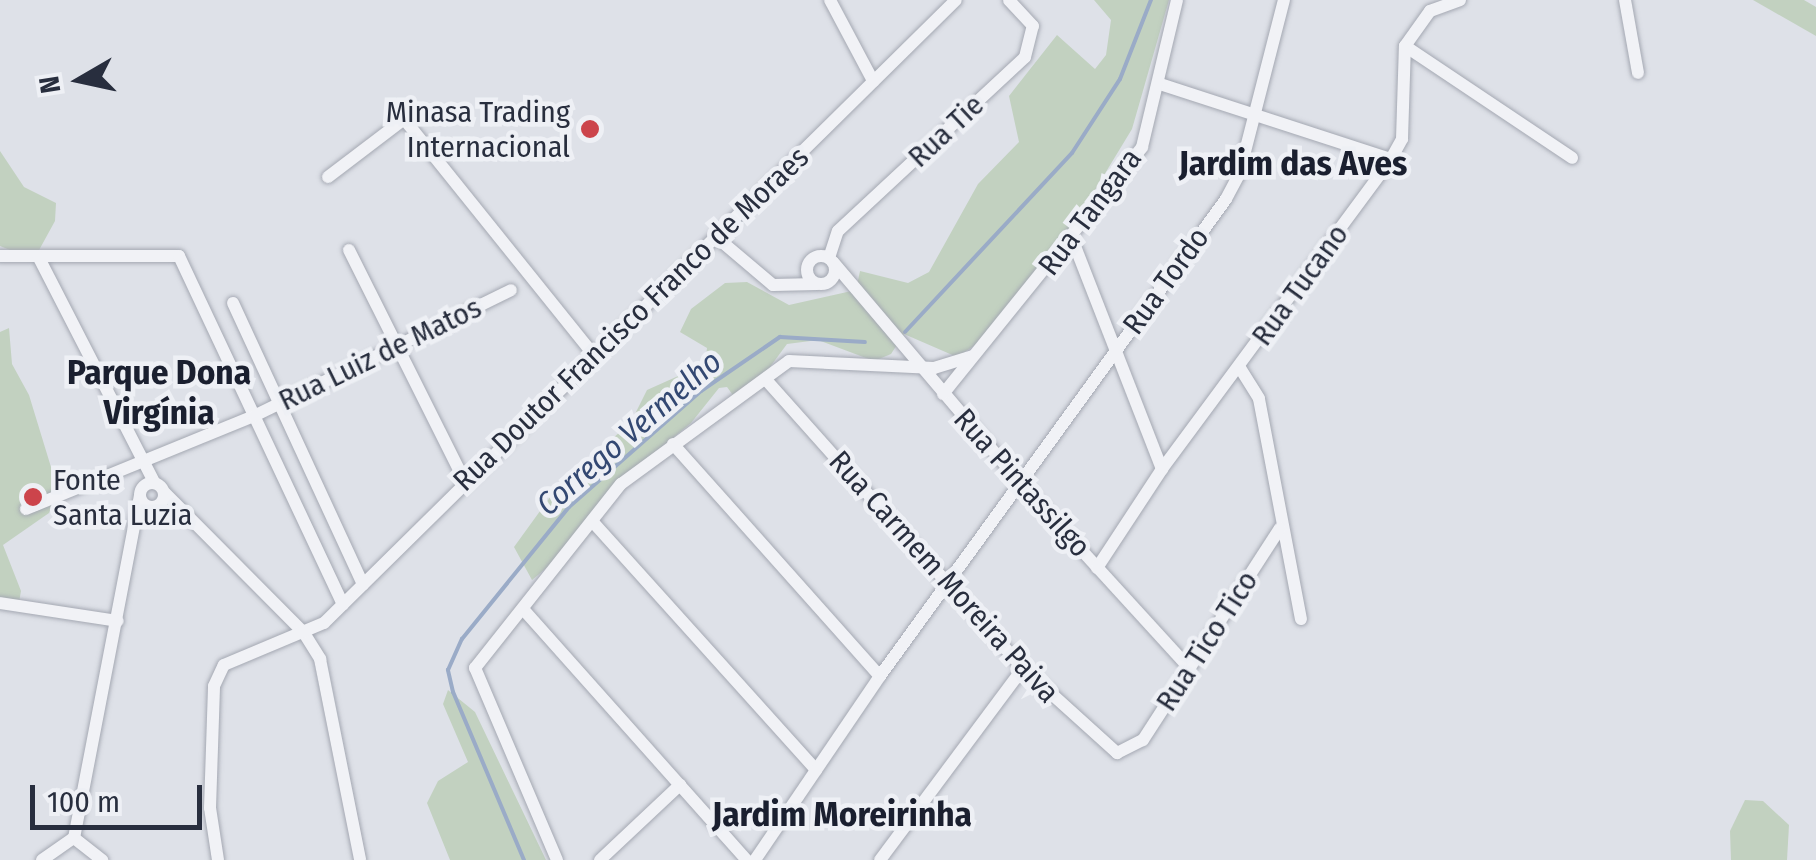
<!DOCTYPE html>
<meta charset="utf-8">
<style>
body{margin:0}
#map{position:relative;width:1816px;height:860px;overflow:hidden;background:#dee1e8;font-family:"Fira Sans Condensed",sans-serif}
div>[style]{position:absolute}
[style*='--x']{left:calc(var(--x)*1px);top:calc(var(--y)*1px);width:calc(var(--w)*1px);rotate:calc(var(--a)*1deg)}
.green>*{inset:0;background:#c2d1c0}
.stream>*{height:4px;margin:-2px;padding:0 2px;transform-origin:2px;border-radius:2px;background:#9aabc7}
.roads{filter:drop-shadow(0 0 2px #a4a8b2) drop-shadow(0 0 2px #a4a8b2)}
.street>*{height:12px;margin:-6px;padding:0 6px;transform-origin:6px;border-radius:6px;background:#f1f2f6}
.street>.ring{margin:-6px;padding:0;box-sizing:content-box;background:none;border:12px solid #f1f2f6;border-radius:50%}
.dots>*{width:28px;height:28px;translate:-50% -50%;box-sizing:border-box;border:5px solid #eef0f5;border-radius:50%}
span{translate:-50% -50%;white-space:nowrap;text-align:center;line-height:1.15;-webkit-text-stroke:9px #eef0f5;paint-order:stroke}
.poi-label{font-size:30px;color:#282e3e}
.right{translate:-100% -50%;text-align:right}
.left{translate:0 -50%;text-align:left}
.street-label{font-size:30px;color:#282e3e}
.water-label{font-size:32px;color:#334872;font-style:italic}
.quarter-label{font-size:35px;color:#1a1f2f;font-weight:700}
.north{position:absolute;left:30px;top:30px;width:100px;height:100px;-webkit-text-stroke:8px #eef0f5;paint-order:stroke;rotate:261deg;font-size:28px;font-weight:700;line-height:40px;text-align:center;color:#282e3e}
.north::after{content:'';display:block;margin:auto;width:35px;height:45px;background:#282e3e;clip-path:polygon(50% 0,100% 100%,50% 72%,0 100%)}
.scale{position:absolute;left:30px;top:785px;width:172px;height:45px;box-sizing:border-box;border:5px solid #282e3e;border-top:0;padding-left:12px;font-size:30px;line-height:35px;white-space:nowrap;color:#282e3e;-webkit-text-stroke:8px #eef0f5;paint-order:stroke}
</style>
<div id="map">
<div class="green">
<i style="clip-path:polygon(1094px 0,1169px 0,1132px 129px,1081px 213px,977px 344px,957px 357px,904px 334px,891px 354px,874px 361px,818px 340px,787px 344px,747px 398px,738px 402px,727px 387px,719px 388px,691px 423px,623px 479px,574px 545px,532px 580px,514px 547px,556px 489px,631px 422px,647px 390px,705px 364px,707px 348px,680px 332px,691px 309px,725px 283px,747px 282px,789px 305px,856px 290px,860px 271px,908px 283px,929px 272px,978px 184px,1019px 142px,1009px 96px,1057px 35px,1095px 69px,1106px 55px,1111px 20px)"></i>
<i style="clip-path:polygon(1753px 0,1804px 0,1816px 7px,1816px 36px)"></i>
<i style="clip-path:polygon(0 151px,24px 187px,56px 203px,55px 221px,38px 252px,20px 254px,0 246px)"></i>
<i style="clip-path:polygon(9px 328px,12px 364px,29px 395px,58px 490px,49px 513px,3px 545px,21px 591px,19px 602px,0 603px,0 332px)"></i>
<i style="clip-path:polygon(448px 690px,475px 712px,546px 860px,450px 860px,427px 803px,438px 781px,468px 762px,443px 704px)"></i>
<i style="clip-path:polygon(1745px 800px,1763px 801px,1789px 825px,1787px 860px,1731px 860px,1730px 831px)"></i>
</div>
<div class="stream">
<i style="--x:905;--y:332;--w:245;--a:-47"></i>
<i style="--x:1072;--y:153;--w:88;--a:-57"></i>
<i style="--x:1120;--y:79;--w:85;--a:-68.6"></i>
<i style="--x:524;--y:860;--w:182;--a:-112.9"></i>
<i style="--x:453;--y:692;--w:23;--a:-103"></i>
<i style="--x:448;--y:670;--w:34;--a:-66"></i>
<i style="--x:462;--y:639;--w:170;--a:-51"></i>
<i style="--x:569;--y:507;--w:176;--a:-41.3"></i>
<i style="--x:701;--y:391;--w:96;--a:-34.4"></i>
<i style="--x:780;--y:337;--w:85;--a:3.4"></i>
</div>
<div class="roads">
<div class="street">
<i style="--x:830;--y:0;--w:92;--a:62"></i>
<i style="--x:1625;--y:0;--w:74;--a:79.9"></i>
<i style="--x:1405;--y:46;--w:201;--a:33.8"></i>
<i style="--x:1160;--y:84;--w:243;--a:18"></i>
<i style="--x:328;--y:177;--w:96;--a:-37.3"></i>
<i style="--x:404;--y:119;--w:303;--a:51.2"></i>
<i style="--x:715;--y:236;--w:76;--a:40.2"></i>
<i style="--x:773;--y:285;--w:44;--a:-1.3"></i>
<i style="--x:1073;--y:241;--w:245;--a:68.7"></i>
<i style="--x:349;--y:250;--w:259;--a:63.4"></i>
<i class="ring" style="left:807px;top:256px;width:16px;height:16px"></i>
<i style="--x:0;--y:256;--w:179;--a:0"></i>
<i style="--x:179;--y:256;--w:385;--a:64.8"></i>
<i style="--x:38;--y:256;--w:254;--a:62.8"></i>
<i style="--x:829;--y:258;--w:28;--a:-72"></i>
<i style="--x:838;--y:231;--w:255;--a:-42.9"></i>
<i style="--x:1025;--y:57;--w:32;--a:-76"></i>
<i style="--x:1033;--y:26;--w:35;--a:-133"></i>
<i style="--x:833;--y:262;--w:292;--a:49.7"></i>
<i style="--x:1022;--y:485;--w:248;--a:47.6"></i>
<i style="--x:233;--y:303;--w:310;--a:65.2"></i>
<i style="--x:1240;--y:368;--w:36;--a:58"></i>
<i style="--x:1259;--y:399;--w:224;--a:79.2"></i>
<i style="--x:768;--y:382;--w:383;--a:48.3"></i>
<i style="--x:1023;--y:668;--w:127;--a:42.1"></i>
<i style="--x:1117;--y:753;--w:29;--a:-27"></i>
<i style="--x:1143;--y:740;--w:252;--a:-57.1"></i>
<i style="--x:943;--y:394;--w:317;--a:-51.1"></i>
<i style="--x:1142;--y:147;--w:151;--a:-76.6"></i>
<i style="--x:673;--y:444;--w:311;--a:48.3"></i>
<i class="ring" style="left:140px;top:483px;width:12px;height:12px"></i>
<i style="--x:165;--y:493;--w:197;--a:45.2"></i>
<i style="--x:304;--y:633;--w:31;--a:58"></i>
<i style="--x:320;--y:659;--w:205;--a:78.7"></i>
<i style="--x:26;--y:509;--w:246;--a:-22.2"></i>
<i style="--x:254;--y:416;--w:286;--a:-26.1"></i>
<i style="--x:592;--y:521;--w:335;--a:48"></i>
<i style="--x:1097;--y:568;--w:118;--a:-56.7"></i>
<i style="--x:1162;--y:469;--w:385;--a:-53.5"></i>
<i style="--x:1391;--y:159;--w:23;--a:-61"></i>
<i style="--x:1402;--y:139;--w:93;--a:-88.2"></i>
<i style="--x:1405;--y:46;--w:43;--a:-54.5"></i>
<i style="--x:1430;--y:11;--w:32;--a:-20"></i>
<i style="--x:0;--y:603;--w:119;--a:8.7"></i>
<i style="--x:523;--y:609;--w:336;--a:48.3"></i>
<i style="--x:74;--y:838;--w:349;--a:-79.1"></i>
<i style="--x:74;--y:838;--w:36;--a:38"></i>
<i style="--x:42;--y:860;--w:39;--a:-35"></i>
<i style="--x:218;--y:860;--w:53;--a:-98.7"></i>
<i style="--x:210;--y:808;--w:122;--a:-88.1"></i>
<i style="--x:214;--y:686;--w:23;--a:-65"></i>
<i style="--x:224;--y:665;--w:108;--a:-22.8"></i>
<i style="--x:324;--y:623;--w:887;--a:-44.59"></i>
<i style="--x:557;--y:860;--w:209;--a:-113.1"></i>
<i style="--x:475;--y:668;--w:235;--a:-51.6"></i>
<i style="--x:621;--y:484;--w:208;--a:-36.2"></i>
<i style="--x:789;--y:361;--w:145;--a:2.8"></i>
<i style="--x:934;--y:368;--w:39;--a:-17"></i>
<i style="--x:600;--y:860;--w:110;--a:-43.2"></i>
<i style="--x:755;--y:860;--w:222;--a:-55.8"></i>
<i style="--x:880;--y:676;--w:589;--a:-54.04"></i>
<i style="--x:1226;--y:199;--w:27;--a:-62"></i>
<i style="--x:1239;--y:175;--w:181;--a:-75.6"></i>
<i style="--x:880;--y:860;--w:239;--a:-53.3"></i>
</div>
</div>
<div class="dots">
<i style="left:590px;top:129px;background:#cc444b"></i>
<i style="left:33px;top:497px;background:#cc444b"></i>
</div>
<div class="poi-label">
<span class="right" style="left:570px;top:129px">Minasa Trading<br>Internacional</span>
<span class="left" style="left:53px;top:497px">Fonte<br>Santa Luzia</span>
</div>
<div class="street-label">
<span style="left:946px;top:131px;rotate:-43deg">Rua Tie</span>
<span style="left:1090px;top:212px;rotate:-53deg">Rua Tangara</span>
<span style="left:1166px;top:281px;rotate:-54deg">Rua Tordo</span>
<span style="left:1300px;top:285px;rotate:-54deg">Rua Tucano</span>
<span style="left:631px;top:319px;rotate:-44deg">Rua Doutor Francisco Franco de Moraes</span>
<span style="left:380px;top:354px;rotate:-26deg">Rua Luiz de Matos</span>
<span style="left:1022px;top:483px;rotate:48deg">Rua Pintassilgo</span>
<span style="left:944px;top:577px;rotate:48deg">Rua Carmem Moreira Paiva</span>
<span style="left:1207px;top:641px;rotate:-57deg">Rua Tico Tico</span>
</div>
<div class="water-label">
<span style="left:629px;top:433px;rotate:-41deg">Corrego Vermelho</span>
</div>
<div class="quarter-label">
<span style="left:1293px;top:163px">Jardim das Aves</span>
<span style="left:159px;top:392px">Parque Dona<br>Virgínia</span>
<span style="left:842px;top:814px">Jardim Moreirinha</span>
</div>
<div class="north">N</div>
<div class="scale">100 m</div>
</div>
